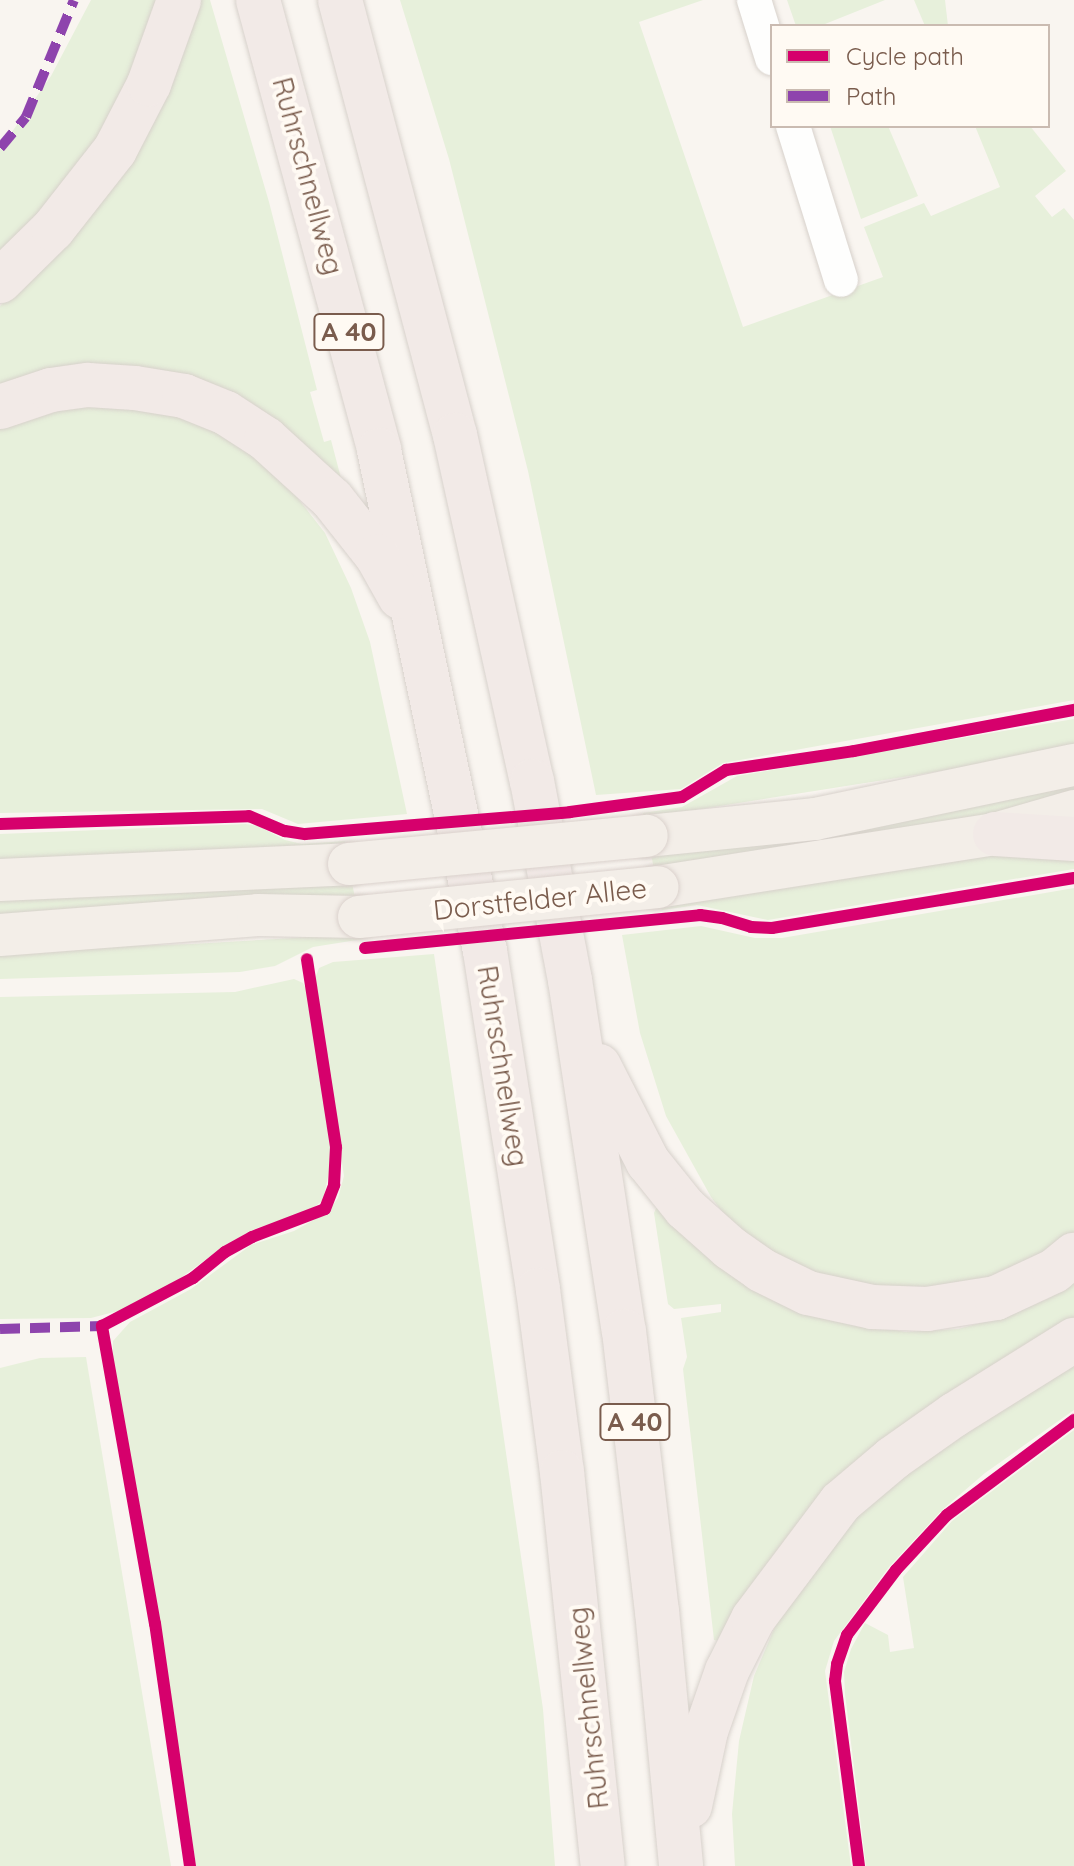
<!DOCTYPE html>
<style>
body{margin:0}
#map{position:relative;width:1074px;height:1866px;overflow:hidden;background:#f9f5f0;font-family:Quicksand,sans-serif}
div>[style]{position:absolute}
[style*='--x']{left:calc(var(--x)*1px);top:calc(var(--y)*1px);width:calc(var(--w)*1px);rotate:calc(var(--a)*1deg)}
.green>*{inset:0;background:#e7f0db}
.roads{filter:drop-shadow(0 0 2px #d7d1cb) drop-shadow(0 0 2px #d7d1cb)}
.minor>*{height:34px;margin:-17px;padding:0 17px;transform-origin:17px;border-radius:17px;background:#fefefd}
.major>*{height:42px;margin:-21px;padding:0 21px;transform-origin:21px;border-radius:21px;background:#f3eee8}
.highway>*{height:44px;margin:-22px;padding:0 22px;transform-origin:22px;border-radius:22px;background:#f2eae7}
.bridges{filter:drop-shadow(0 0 2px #dad1cc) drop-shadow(0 0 2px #dad1cc)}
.major-bridge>*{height:42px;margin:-21px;padding:0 21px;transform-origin:21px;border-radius:21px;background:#f3eee8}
.quiet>*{height:10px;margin-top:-5px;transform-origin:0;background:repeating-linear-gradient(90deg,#8e44ad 0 20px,transparent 0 30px)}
.cycleway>*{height:12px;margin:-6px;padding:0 6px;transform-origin:6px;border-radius:6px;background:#d6006c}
span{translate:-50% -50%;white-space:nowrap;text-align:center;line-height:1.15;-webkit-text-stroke:8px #fffaf3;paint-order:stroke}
.shield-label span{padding:2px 6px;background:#fffaf3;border:2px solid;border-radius:6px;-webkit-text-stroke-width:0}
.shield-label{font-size:26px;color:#7a5c4d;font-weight:700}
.street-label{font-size:28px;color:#7a5c4d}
.legend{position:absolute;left:770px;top:24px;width:280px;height:104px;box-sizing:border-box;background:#fffaf3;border:2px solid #cabbb1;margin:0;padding:10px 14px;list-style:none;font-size:24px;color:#7a5c4d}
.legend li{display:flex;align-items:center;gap:16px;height:40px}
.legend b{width:40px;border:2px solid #cabbb1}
</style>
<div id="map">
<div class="green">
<i style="clip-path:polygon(91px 0,157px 0,134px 78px,96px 152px,0 256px,0 149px,51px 76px)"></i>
<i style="clip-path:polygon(188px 0,210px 0,269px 202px,317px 390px,310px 392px,324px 442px,331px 440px,348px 505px,255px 410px,0 388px,0 306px,50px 255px)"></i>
<i style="clip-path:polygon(400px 0,703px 0,639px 22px,743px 327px,883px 277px,864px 227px,924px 203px,931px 216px,1000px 187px,975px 126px,1030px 126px,1066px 171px,1035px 196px,1052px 217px,1064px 208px,1074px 220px,1074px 700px,723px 763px,681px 789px,596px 795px,528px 471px,449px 159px)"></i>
<i style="clip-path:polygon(787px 0,885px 0,820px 26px,796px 26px)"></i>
<i style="clip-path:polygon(914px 0,945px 0,948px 26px,925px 26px)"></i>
<i style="clip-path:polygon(830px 126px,888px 126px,918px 196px,861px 219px)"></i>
<i style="clip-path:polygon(76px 402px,182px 413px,242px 440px,282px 478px,325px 533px,351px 588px,370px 642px,407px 814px,298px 824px,262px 809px,0 813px,0 423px)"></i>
<i style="clip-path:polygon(1074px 719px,1074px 750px,644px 818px,643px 813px,682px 807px,737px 776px)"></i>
<i style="clip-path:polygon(1074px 776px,1074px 800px,654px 869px,651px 854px)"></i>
<i style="clip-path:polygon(246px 824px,258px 826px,285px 840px,302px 844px,345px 841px,346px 848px,0 862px,0 834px)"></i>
<i style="clip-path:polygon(1025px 851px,1074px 852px,1074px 869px,768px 920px,697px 905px,662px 910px,660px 904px)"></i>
<i style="clip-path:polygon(352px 883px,355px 898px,0 924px,0 897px)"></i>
<i style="clip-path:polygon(1074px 888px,1074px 1236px,1029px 1269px,963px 1290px,885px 1297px,811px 1278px,749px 1247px,711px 1197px,666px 1116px,640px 1033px,622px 935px,701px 926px,755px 938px,782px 938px)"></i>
<i style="clip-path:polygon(362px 934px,363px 939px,313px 947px,275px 966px,240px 972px,0 979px,0 950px,192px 944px)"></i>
<i style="clip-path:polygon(434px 954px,543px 1709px,555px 1866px,196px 1866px,165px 1656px,113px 1360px,113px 1341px,130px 1322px,191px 1289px,251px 1245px,294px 1231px,328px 1212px,338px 1198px,344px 1176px,315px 979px,319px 968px,333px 962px)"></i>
<i style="clip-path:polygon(294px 979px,303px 983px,308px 993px,332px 1158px,323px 1200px,307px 1213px,257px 1228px,227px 1244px,175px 1282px,118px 1311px,91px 1318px,0 1319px,0 997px,235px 992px)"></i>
<i style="clip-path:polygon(659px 1202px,849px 1323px,906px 1332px,958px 1329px,1010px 1315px,1049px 1298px,1074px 1282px,1074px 1321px,721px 1641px,714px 1640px,683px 1369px,687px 1357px,681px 1318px,721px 1312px,721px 1304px,674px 1309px,668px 1304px,654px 1213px)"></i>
<i style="clip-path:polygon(86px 1357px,171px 1866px,0 1866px,0 1368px,40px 1358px)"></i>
<i style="clip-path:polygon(1074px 1357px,1074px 1410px,985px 1473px,942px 1510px,889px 1567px,834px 1641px,825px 1671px,851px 1866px,735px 1866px,732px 1814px,739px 1741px,754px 1676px,777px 1622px,870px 1497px)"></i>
<i style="clip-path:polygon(1074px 1430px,1074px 1866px,866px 1866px,845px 1694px,844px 1672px,851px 1649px,865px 1623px,888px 1635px,890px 1652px,914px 1648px,903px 1577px,952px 1521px)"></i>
</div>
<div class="roads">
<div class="minor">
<i style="--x:754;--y:0;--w:61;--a:72.8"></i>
<i style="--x:793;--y:126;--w:161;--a:72.7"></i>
</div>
<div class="major">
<i style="--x:647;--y:836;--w:169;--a:-5.8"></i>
<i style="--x:815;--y:819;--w:265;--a:-11.8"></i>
<i style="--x:0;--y:880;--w:349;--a:-2.6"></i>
<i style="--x:657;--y:887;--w:342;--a:-8.9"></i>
<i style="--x:995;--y:834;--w:82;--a:-16.2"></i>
<i style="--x:0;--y:935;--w:259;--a:-4.4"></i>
<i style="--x:258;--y:915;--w:101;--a:1.1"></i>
</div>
<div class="highway">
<i style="--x:258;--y:0;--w:466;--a:74.9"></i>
<i style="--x:379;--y:450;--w:512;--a:78.05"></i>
<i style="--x:485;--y:951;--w:343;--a:81.1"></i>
<i style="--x:538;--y:1290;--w:184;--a:82.5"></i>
<i style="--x:562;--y:1472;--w:396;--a:84.1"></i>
<i style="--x:340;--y:0;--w:450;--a:75.2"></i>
<i style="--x:455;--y:435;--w:354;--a:77.5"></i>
<i style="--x:532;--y:781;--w:203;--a:79.2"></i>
<i style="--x:570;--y:980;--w:355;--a:81.3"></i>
<i style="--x:624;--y:1331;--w:282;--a:83.3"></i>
<i style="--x:657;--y:1611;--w:256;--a:84.6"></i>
<i style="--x:0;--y:281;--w:74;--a:-44.5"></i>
<i style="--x:53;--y:229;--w:100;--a:-51.9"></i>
<i style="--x:115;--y:150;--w:74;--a:-62.7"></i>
<i style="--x:149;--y:84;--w:89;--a:-70.3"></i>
<i style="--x:0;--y:407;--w:54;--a:-18.4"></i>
<i style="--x:51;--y:390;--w:37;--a:-8"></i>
<i style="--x:88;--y:385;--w:47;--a:3.7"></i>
<i style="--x:135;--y:388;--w:50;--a:9.3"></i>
<i style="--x:184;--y:396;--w:45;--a:22"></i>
<i style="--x:226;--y:413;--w:48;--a:33"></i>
<i style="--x:266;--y:439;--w:89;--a:42.3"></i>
<i style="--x:332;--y:499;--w:73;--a:51.7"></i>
<i style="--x:377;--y:556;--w:47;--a:60.7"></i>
<i style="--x:995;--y:834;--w:79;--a:3.6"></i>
<i style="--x:599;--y:1066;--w:108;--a:63"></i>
<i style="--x:648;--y:1162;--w:59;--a:51.2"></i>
<i style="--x:685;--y:1208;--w:60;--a:41.6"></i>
<i style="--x:730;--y:1248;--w:38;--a:35"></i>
<i style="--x:761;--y:1270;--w:52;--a:26.1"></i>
<i style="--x:808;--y:1293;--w:66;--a:12.3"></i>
<i style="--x:872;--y:1307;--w:55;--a:2.1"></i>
<i style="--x:927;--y:1309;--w:70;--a:-9.1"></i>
<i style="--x:996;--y:1298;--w:64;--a:-25"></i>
<i style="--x:1054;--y:1271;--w:26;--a:-39"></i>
<i style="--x:690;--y:1806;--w:77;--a:-78"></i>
<i style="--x:706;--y:1731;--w:64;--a:-70.7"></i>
<i style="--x:727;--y:1671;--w:58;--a:-63.4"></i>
<i style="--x:753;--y:1619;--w:146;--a:-53.1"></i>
<i style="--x:841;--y:1502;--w:68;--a:-40.2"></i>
<i style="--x:893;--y:1458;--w:75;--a:-35.2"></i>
<i style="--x:954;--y:1415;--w:142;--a:-32"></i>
</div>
</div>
<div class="bridges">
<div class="major-bridge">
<i style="--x:349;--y:864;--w:299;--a:-5.4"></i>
<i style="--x:359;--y:917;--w:300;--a:-5.7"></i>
</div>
</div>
<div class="quiet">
<i style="--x:0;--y:148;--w:40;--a:-50"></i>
<i style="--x:26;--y:117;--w:126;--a:-67.7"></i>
<i style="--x:0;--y:1329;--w:102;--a:-1.7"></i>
</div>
<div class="cycleway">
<i style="--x:0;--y:824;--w:249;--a:-1.8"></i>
<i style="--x:249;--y:816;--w:39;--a:23"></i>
<i style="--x:285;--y:831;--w:20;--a:9"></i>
<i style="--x:305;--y:834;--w:266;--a:-4.7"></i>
<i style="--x:570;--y:812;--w:113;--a:-7.6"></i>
<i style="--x:682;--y:797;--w:52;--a:-31.5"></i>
<i style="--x:726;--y:770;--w:129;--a:-8.4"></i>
<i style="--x:854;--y:751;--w:224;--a:-10.6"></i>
<i style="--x:365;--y:948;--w:337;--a:-5.6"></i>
<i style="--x:700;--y:915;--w:22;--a:8"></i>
<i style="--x:722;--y:918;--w:30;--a:17"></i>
<i style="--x:751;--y:927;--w:21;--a:3"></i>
<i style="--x:772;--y:928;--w:306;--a:-9.4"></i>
<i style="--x:190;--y:1866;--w:245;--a:-98.2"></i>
<i style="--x:155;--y:1624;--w:303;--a:-100.1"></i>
<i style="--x:102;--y:1326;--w:103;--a:-27.8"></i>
<i style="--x:193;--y:1278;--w:41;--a:-39.1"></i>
<i style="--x:225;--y:1252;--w:31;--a:-29"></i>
<i style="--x:252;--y:1237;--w:78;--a:-21"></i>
<i style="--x:325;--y:1209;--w:26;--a:-69"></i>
<i style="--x:334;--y:1185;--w:38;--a:-87"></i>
<i style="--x:336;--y:1147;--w:190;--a:-98.8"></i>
<i style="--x:859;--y:1866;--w:187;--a:-97.4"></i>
<i style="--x:835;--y:1681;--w:17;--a:-83"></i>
<i style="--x:837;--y:1664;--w:31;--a:-71"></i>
<i style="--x:847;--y:1635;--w:81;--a:-53"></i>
<i style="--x:896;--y:1570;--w:75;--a:-47.2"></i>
<i style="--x:947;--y:1515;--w:159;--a:-36.8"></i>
</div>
<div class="shield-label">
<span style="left:349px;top:332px">A 40</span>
<span style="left:635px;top:1422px">A 40</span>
</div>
<div class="street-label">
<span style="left:308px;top:176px;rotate:75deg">Ruhrschnellweg</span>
<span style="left:540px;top:899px;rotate:-6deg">Dorstfelder Allee</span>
<span style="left:503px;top:1066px;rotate:81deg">Ruhrschnellweg</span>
<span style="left:588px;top:1708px;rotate:-96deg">Ruhrschnellweg</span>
</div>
<ul class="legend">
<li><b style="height:10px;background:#d6006c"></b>Cycle path</li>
<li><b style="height:10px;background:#8e44ad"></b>Path</li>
</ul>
</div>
